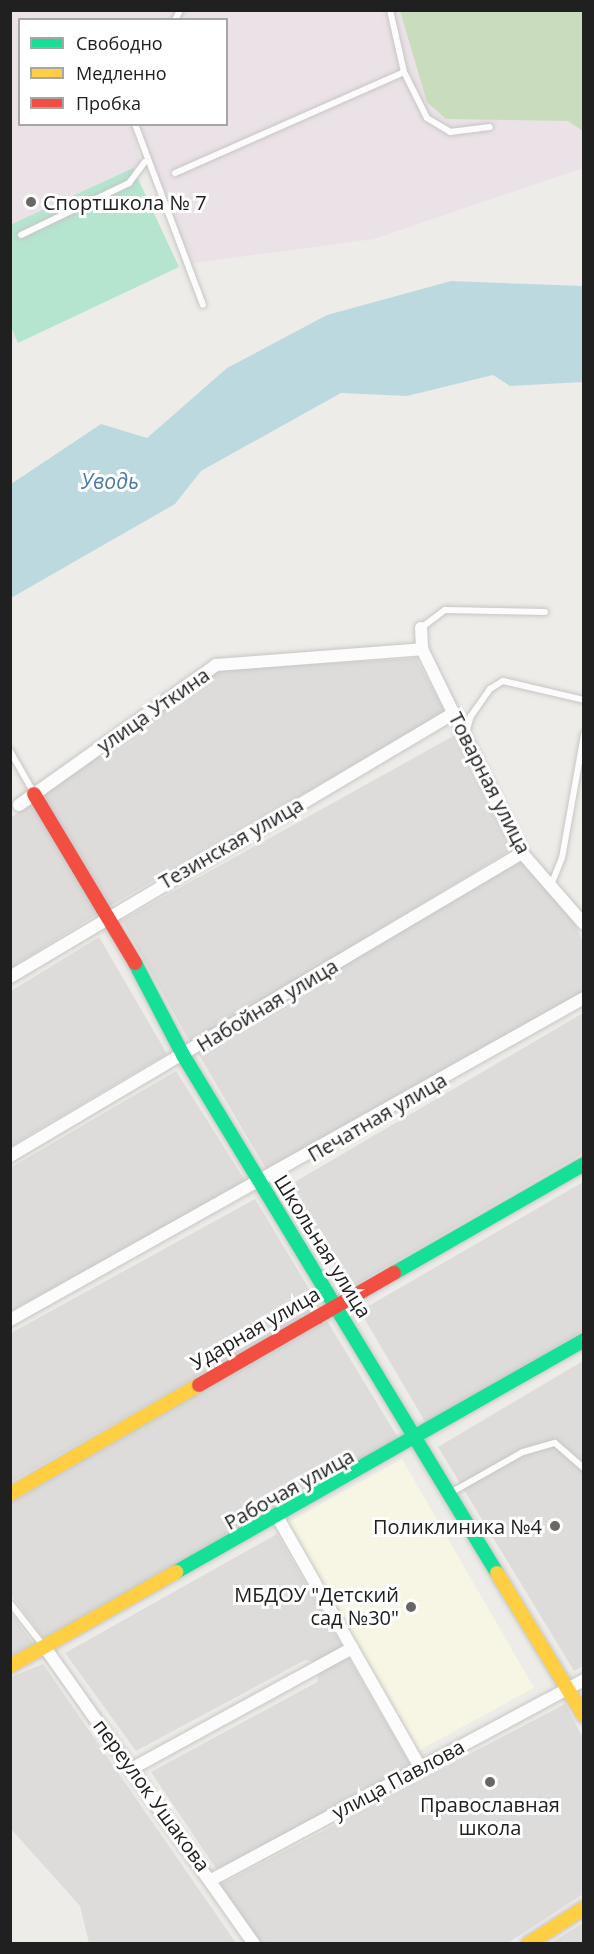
<!DOCTYPE html>
<meta charset="utf-8">
<style>
body{margin:0}
#map{position:relative;width:594px;height:1954px;overflow:hidden;background:#eeece8;font-family:"Open Sans",sans-serif}
div>[style]{position:absolute}
[style*='--x']{left:calc(var(--x)*1px);top:calc(var(--y)*1px);width:calc(var(--w)*1px);rotate:calc(var(--a)*1deg)}
.residential>*{inset:0;background:#dddcda}
.industrial>*{inset:0;background:#ebe2e7}
.education>*{inset:0;background:#f7f6e4}
.forest>*{inset:0;background:#cadcbe}
.pitch>*{inset:0;background:#b5e4cf}
.water>*{inset:0;background:#bdd9e0}
.roads{filter:drop-shadow(0 0 2px #c7c6c4) drop-shadow(0 0 2px #c7c6c4)}
.lane>*{height:6px;margin:-3px;padding:0 3px;transform-origin:3px;border-radius:3px;background:#fcfcfc}
.street>*{height:12px;margin:-6px;padding:0 6px;transform-origin:6px;border-radius:6px;background:#fcfcfc}
.fast>*{height:14px;margin:-7px;padding:0 7px;transform-origin:7px;border-radius:7px;background:#16e098}
.slow>*{height:14px;margin:-7px;padding:0 7px;transform-origin:7px;border-radius:7px;background:#ffcf43}
.jam>*{height:14px;margin:-7px;padding:0 7px;transform-origin:7px;border-radius:7px;background:#f24e42}
.dots>*{width:16px;height:16px;translate:-50% -50%;box-sizing:border-box;border:3px solid #fff;border-radius:50%}
span{translate:-50% -50%;white-space:nowrap;text-align:center;line-height:1.15;-webkit-text-stroke:6px #fff;paint-order:stroke}
.poi-label{font-size:20px;color:#202020}
.left{translate:0 -50%;text-align:left}
.right{translate:-100% -50%;text-align:right}
.street-label{font-size:20px;color:#202020}
.water-label{font-size:21px;color:#4b7aa6;font-style:italic}
.frame{position:absolute;inset:0;border:12px solid #202020;pointer-events:none}
.legend{position:absolute;left:18px;top:18px;width:210px;height:108px;box-sizing:border-box;background:#fff;border:2px solid #a6a6a6;margin:0;padding:8px 10px;list-style:none;font-size:18px;color:#202020}
.legend li{display:flex;align-items:center;gap:12px;height:30px}
.legend b{width:30px;border:2px solid #a6a6a6}
</style>
<div id="map">
<div class="residential">
<i style="clip-path:polygon(416px 658px,445px 712px,110px 906px,40px 794px,220px 670px)"></i>
<i style="clip-path:polygon(457px 734px,511px 850px,191px 1044px,122px 920px)"></i>
<i style="clip-path:polygon(34px 800px,102px 911px,11px 968px,11px 818px)"></i>
<i style="clip-path:polygon(520px 860px,573px 920px,583px 941px,583px 993px,266px 1169px,198px 1053px)"></i>
<i style="clip-path:polygon(99px 937px,167px 1054px,11px 1146px,11px 991px)"></i>
<i style="clip-path:polygon(583px 1013px,583px 1153px,348px 1289px,288px 1186px)"></i>
<i style="clip-path:polygon(176px 1071px,246px 1182px,11px 1311px,10px 1168px)"></i>
<i style="clip-path:polygon(583px 1182px,583px 1331px,427px 1425px,360px 1311px)"></i>
<i style="clip-path:polygon(255px 1199px,320px 1307px,11px 1482px,11px 1333px)"></i>
<i style="clip-path:polygon(324px 1316px,400px 1441px,46px 1642px,11px 1594px,10px 1503px)"></i>
<i style="clip-path:polygon(583px 1361px,583px 1666px,574px 1671px,438px 1447px)"></i>
<i style="clip-path:polygon(277px 1534px,411px 1766px,217px 1870px,151px 1772px,317px 1682px,321px 1663px,305px 1660px,136px 1751px,65px 1653px)"></i>
<i style="clip-path:polygon(11px 1613px,34px 1645px,11px 1656px)"></i>
<i style="clip-path:polygon(43px 1664px,236px 1943px,89px 1943px,80px 1906px,11px 1829px,11px 1677px)"></i>
<i style="clip-path:polygon(565px 1704px,583px 1738px,583px 1894px,508px 1943px,259px 1943px,220px 1885px)"></i>
<i style="clip-path:polygon(583px 1923px,583px 1943px,551px 1943px)"></i>
</div>
<div class="industrial">
<i style="clip-path:polygon(11px 11px,177px 11px,173px 19px,20px 20px,20px 124px,132px 125px,141px 166px,19px 337px,11px 340px)"></i>
<i style="clip-path:polygon(182px 11px,583px 11px,583px 168px,374px 239px,193px 263px,147px 161px,138px 125px,226px 124px,226px 20px,177px 19px)"></i>
</div>
<div class="education">
<i style="clip-path:polygon(402px 1459px,534px 1688px,418px 1751px,287px 1523px)"></i>
</div>
<div class="forest">
<i style="clip-path:polygon(400px 11px,583px 11px,583px 131px,568px 121px,446px 119px,427px 102px)"></i>
</div>
<div class="pitch">
<i style="clip-path:polygon(133px 168px,179px 267px,18px 343px,11px 327px,10px 225px)"></i>
</div>
<div class="water">
<i style="clip-path:polygon(451px 281px,583px 286px,583px 382px,510px 386px,493px 375px,407px 396px,341px 393px,201px 471px,175px 504px,11px 598px,11px 484px,101px 424px,147px 438px,227px 368px,327px 315px)"></i>
</div>
<div class="roads">
<div class="lane">
<i style="--x:390;--y:10;--w:64;--a:77.3"></i>
<i style="--x:404;--y:72;--w:51;--a:63.4"></i>
<i style="--x:427;--y:118;--w:27;--a:31"></i>
<i style="--x:450;--y:132;--w:40;--a:-7.1"></i>
<i style="--x:175;--y:20;--w:11;--a:-63"></i>
<i style="--x:135;--y:124;--w:193;--a:69.4"></i>
<i style="--x:175;--y:173;--w:250;--a:-23.8"></i>
<i style="--x:21;--y:235;--w:120;--a:-25.7"></i>
<i style="--x:129;--y:183;--w:26;--a:-53"></i>
<i style="--x:421;--y:628;--w:30;--a:-37"></i>
<i style="--x:445;--y:610;--w:100;--a:1.1"></i>
<i style="--x:466;--y:733;--w:18;--a:-74"></i>
<i style="--x:471;--y:716;--w:33;--a:-55"></i>
<i style="--x:490;--y:689;--w:15;--a:-32"></i>
<i style="--x:503;--y:681;--w:83;--a:13.2"></i>
<i style="--x:10;--y:751;--w:48;--a:60.3"></i>
<i style="--x:551;--y:885;--w:29;--a:-68"></i>
<i style="--x:562;--y:858;--w:126;--a:-79.9"></i>
<i style="--x:452;--y:1492;--w:81;--a:-29.4"></i>
<i style="--x:523;--y:1452;--w:33;--a:-16"></i>
<i style="--x:555;--y:1443;--w:38;--a:41"></i>
<i style="--x:10;--y:1603;--w:52;--a:52"></i>
</div>
<div class="street">
<i style="--x:421;--y:628;--w:21;--a:87"></i>
<i style="--x:422;--y:649;--w:227;--a:63.9"></i>
<i style="--x:522;--y:853;--w:94;--a:48.9"></i>
<i style="--x:19;--y:805;--w:242;--a:-35.4"></i>
<i style="--x:216;--y:665;--w:207;--a:-4.4"></i>
<i style="--x:10;--y:977;--w:517;--a:-30.74"></i>
<i style="--x:10;--y:1156;--w:595;--a:-30.62"></i>
<i style="--x:10;--y:1320;--w:658;--a:-29.29"></i>
<i style="--x:278;--y:1518;--w:287;--a:60.3"></i>
<i style="--x:46;--y:1649;--w:361;--a:54.8"></i>
<i style="--x:133;--y:1768;--w:250;--a:-28.7"></i>
<i style="--x:213;--y:1879;--w:421;--a:-28.2"></i>
</div>
<div class="fast">
<i style="--x:135;--y:963;--w:104;--a:62.4"></i>
<i style="--x:183;--y:1055;--w:606;--a:58.78"></i>
<i style="--x:394;--y:1273;--w:219;--a:-29.8"></i>
<i style="--x:176;--y:1572;--w:469;--a:-29.6"></i>
</div>
<div class="slow">
<i style="--x:10;--y:1494;--w:218;--a:-30"></i>
<i style="--x:497;--y:1573;--w:167;--a:58.7"></i>
<i style="--x:10;--y:1666;--w:191;--a:-29.5"></i>
<i style="--x:528;--y:1944;--w:67;--a:-32.7"></i>
</div>
<div class="jam">
<i style="--x:34;--y:794;--w:197;--a:59.1"></i>
<i style="--x:199;--y:1385;--w:225;--a:-29.9"></i>
</div>
</div>
<div class="dots">
<i style="left:31px;top:202px;background:#686766"></i>
<i style="left:555px;top:1526px;background:#686766"></i>
<i style="left:411px;top:1607px;background:#686766"></i>
<i style="left:490px;top:1782px;background:#686766"></i>
</div>
<div class="poi-label">
<span class="left" style="left:43px;top:202px">Спортшкола № 7</span>
<span class="right" style="left:542px;top:1526px">Поликлиника №4</span>
<span class="right" style="left:399px;top:1606px">МБДОУ "Детский<br>сад №30"</span>
<span style="left:490px;top:1816px">Православная<br>школа</span>
</div>
<div class="street-label">
<span style="left:153px;top:710px;rotate:-35deg">улица Уткина</span>
<span style="left:490px;top:783px;rotate:63deg">Товарная улица</span>
<span style="left:231px;top:843px;rotate:-30deg">Тезинская улица</span>
<span style="left:267px;top:1005px;rotate:-31deg">Набойная улица</span>
<span style="left:377px;top:1117px;rotate:-30deg">Печатная улица</span>
<span style="left:323px;top:1246px;rotate:58deg">Школьная улица</span>
<span style="left:255px;top:1328px;rotate:-30deg">Ударная улица</span>
<span style="left:289px;top:1489px;rotate:-29deg">Рабочая улица</span>
<span style="left:398px;top:1779px;rotate:-28deg">улица Павлова</span>
<span style="left:152px;top:1795px;rotate:54deg">переулок Ушакова</span>
</div>
<div class="water-label">
<span style="left:110px;top:481px">Уводь</span>
</div>
<div class="frame"></div>
<ul class="legend">
<li><b style="height:8px;background:#16e098"></b>Свободно</li>
<li><b style="height:8px;background:#ffcf43"></b>Медленно</li>
<li><b style="height:8px;background:#f24e42"></b>Пробка</li>
</ul>
</div>
